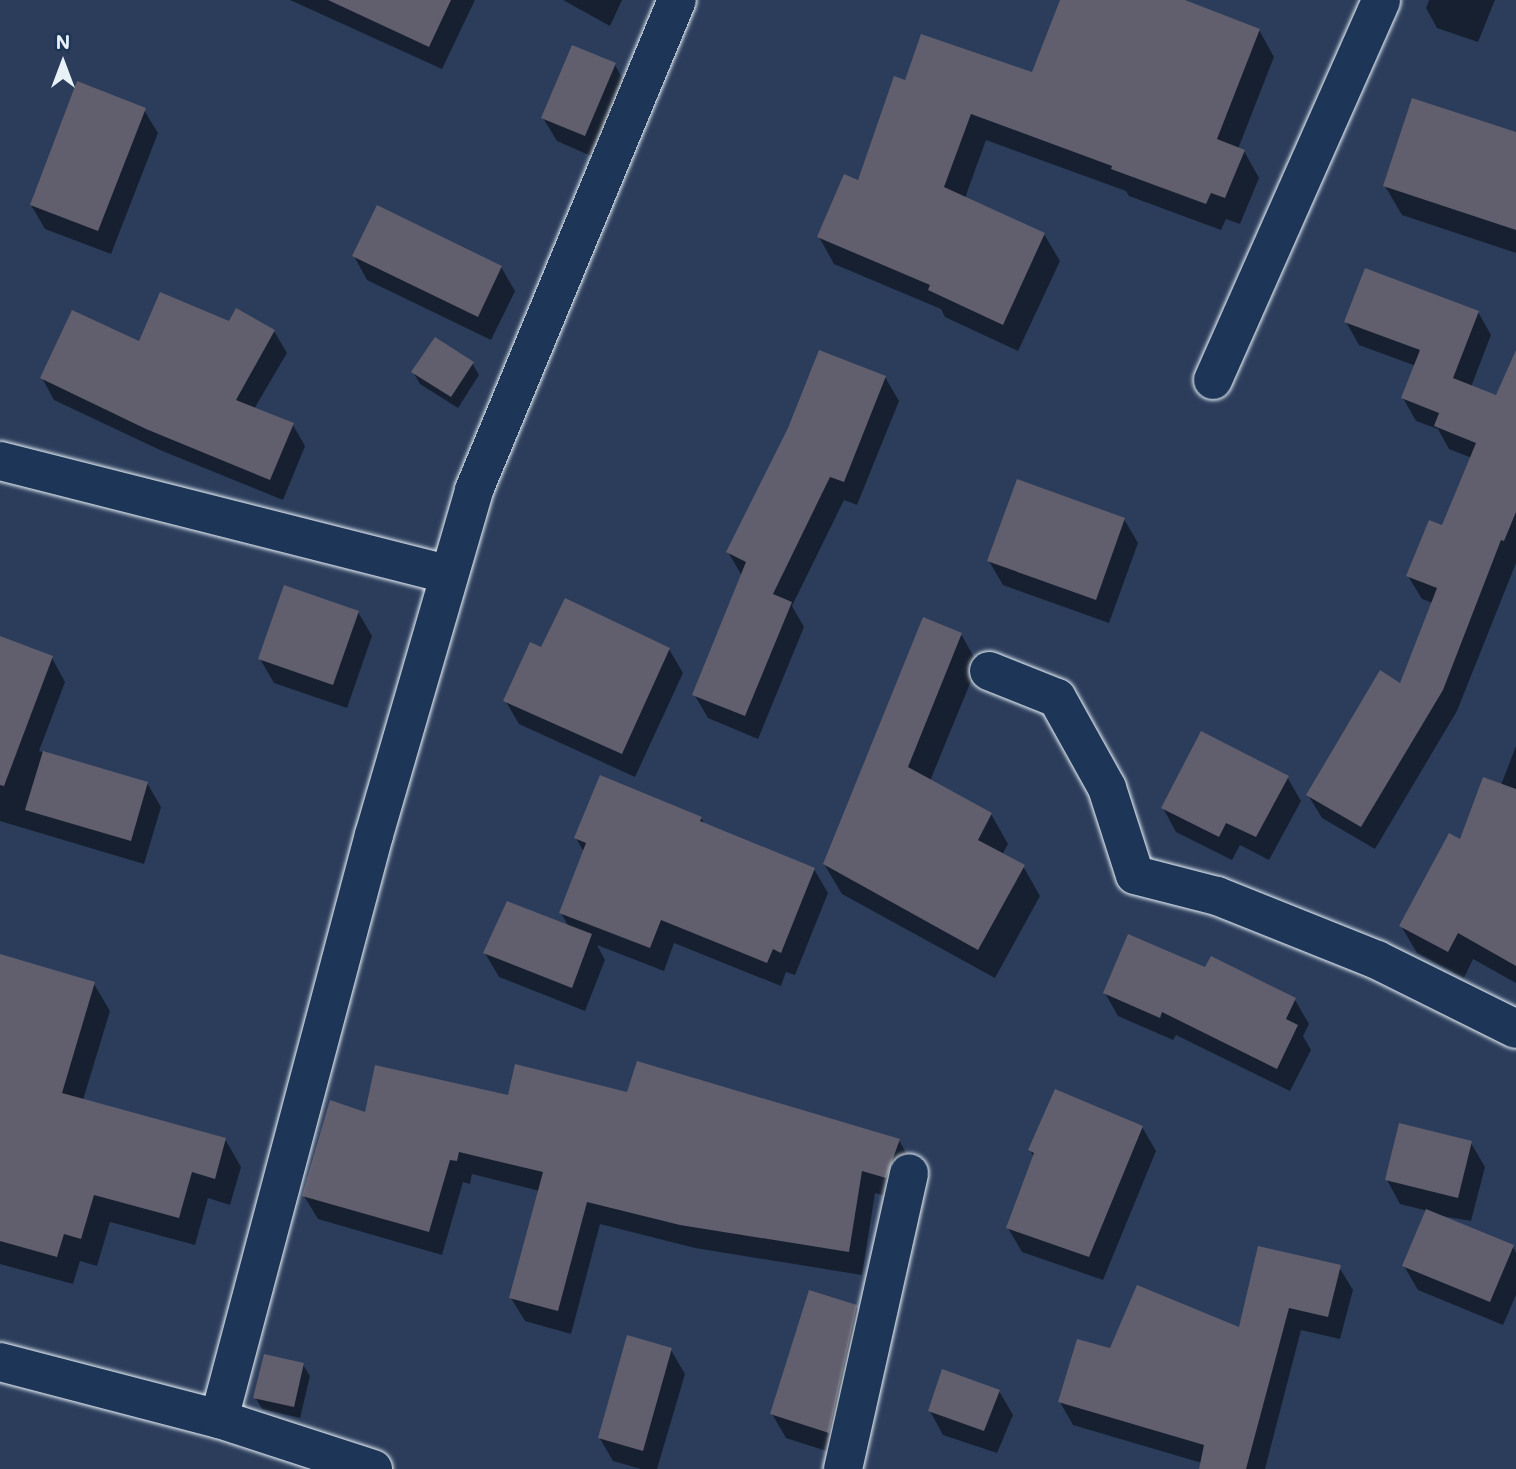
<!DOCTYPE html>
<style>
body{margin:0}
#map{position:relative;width:1516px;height:1469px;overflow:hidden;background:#2b3d5b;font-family:Mali,sans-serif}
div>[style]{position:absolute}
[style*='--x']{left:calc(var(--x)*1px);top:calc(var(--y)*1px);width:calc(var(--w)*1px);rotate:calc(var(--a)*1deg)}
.shadow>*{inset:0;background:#0007}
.building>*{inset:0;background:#615e6d}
.roads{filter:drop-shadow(0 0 2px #e8f1f8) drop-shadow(0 0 2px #e8f1f8)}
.minor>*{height:38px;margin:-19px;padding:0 19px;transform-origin:19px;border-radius:19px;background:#1d3557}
span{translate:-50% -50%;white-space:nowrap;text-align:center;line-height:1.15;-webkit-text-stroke:5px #1d3557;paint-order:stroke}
.north{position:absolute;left:28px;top:28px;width:70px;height:70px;-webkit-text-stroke:5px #1d3557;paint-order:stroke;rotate:0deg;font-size:19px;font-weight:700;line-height:28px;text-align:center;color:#e8f1f8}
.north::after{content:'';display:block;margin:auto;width:24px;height:32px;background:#e8f1f8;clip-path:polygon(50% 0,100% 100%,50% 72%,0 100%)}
</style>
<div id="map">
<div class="shadow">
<i style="clip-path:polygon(290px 0,475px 0,442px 69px)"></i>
<i style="clip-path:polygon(563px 0,622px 0,610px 26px)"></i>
<i style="clip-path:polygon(1062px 0,1180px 0,1259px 30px,1274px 57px,1238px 149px,1244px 151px,1259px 178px,1240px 224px,1226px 219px,1221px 230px,1129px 196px,1126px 191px,986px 140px,965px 198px,1044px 234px,1060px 261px,1018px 351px,945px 317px,941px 309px,834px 264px,819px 237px,859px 183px,906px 82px,1033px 75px)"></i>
<i style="clip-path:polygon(1429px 0,1495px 0,1478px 42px,1437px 28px,1426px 8px)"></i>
<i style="clip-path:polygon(615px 65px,628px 88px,598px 159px,557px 141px,543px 118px)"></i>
<i style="clip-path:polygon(144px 110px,158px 133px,111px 254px,45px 229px,31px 205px)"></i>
<i style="clip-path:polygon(1516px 133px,1516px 253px,1402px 215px,1385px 186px)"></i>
<i style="clip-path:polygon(354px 256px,501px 267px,515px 291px,491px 340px,367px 280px)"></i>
<i style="clip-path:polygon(1478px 312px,1491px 335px,1471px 387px,1516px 405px,1516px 563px,1457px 711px,1375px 849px,1322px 818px,1308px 795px,1401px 685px,1433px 603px,1422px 599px,1408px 576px,1443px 527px,1472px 458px,1449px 449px,1438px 429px,1416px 421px,1403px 398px,1416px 366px,1359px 345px,1346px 322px)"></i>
<i style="clip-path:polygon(230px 324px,274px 331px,287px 353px,254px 409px,293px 425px,305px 446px,283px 500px,160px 450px,54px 400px,42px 378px,140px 343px)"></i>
<i style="clip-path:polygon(472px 363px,479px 375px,458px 408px,420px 384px,413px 372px)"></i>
<i style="clip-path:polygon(885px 377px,899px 401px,857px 505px,844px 500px,792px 606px,804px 627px,758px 739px,708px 718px,694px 694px,742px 576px,728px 552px)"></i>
<i style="clip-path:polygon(1124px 519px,1138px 543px,1109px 623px,1003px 585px,989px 561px)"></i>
<i style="clip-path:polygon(358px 612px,372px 636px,347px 708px,274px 683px,260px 659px)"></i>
<i style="clip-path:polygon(961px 634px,978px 664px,930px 781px,991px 814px,1008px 844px,1002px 855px,1023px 866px,1040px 896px,995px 978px,842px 894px,824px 864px)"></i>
<i style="clip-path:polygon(0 638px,52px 658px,65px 682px,39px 751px,147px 783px,161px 807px,144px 864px,0 821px)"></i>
<i style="clip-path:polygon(542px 649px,669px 649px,683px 673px,635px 777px,519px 724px,505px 700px)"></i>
<i style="clip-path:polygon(1516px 746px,1516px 983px,1473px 959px,1464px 978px,1417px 953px,1401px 926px,1501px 785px)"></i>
<i style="clip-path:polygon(1287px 777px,1301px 801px,1269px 860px,1240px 845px,1232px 860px,1176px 832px,1163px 808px)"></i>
<i style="clip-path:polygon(701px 818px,705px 825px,814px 869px,828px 893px,795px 975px,786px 972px,781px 986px,674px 943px,664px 971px,597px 945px,605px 960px,585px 1011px,499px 977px,485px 953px,569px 927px,561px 913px,584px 852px,576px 838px)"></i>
<i style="clip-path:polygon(0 955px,94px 984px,110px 1011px,83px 1100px,225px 1139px,241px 1167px,230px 1205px,208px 1198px,195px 1245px,110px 1222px,97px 1266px,80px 1261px,73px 1284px,0 1264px)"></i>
<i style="clip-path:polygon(1212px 958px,1295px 1000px,1309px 1024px,1303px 1036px,1311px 1050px,1290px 1091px,1176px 1035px,1173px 1040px,1118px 1016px,1105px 993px,1206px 969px)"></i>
<i style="clip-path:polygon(628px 1094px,899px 1140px,912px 1164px,899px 1200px,875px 1193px,862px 1275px,695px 1248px,600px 1224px,571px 1334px,525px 1321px,511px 1298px,540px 1191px,472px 1174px,470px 1184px,463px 1182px,442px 1255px,318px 1219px,304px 1196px,366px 1114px,509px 1097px)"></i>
<i style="clip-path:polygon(1142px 1127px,1156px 1151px,1103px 1280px,1022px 1252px,1008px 1228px,1034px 1157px,1030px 1150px)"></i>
<i style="clip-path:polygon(1471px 1143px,1485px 1167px,1471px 1221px,1436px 1215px,1513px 1247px,1516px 1253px,1516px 1295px,1503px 1325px,1418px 1290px,1404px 1266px,1428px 1211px,1400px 1204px,1387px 1180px)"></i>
<i style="clip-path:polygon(1339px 1267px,1353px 1290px,1340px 1339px,1301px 1330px,1265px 1469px,1200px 1469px,1202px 1463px,1073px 1425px,1060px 1402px,1111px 1350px,1241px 1329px)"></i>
<i style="clip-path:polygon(856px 1307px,870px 1330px,842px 1456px,786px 1438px,772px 1414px)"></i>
<i style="clip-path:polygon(671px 1350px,685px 1374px,657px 1469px,641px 1469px,613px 1461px,599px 1437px)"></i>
<i style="clip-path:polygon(303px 1365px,310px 1376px,300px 1418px,262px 1409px,255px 1397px)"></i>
<i style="clip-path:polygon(999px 1391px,1013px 1415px,997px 1453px,943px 1435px,930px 1411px)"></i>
</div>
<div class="building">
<i style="clip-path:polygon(328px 0,451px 0,429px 47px)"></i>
<i style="clip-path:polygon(1060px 0,1185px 0,1260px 29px,1217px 139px,1245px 150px,1225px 198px,1211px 193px,1206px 204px,1111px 169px,1112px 166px,971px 114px,944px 187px,1045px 233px,1003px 325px,928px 290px,930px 285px,817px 237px,844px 174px,858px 180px,894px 76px,905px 80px,921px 34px,1032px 72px)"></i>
<i style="clip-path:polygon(572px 45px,616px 63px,585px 136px,541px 118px)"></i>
<i style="clip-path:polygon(77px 81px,146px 108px,98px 231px,30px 205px)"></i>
<i style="clip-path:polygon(1412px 98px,1516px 132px,1516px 230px,1383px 186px)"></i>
<i style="clip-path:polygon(377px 205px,502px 266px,478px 317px,352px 256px)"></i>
<i style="clip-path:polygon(1365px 268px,1479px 311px,1448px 391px,1453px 378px,1496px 395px,1516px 350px,1516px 512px,1504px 541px,1501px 540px,1443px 690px,1361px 827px,1306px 795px,1380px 670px,1400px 683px,1437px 588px,1406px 576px,1429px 520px,1442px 525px,1476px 443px,1434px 426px,1439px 413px,1401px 398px,1420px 350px,1344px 322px)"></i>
<i style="clip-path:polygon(160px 292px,229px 321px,236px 308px,275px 330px,236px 400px,294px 423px,270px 480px,146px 429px,40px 378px,72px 310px,139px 341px)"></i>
<i style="clip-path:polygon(435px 337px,474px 362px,451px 397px,411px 372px)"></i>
<i style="clip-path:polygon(819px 350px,886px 376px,844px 482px,830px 477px,773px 594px,792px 602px,745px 716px,692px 695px,746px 562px,726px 552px,788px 428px)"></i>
<i style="clip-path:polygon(1017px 479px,1125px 518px,1096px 600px,987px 561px)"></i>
<i style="clip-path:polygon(284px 585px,359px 611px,333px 685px,258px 659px)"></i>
<i style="clip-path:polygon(565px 598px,670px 648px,622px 754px,503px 701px,530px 642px,541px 647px)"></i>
<i style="clip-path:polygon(923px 617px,962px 633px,908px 767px,992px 813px,978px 840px,1025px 865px,978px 950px,823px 864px)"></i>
<i style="clip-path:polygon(0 636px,53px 656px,4px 786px,0 785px)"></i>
<i style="clip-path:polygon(1201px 731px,1289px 776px,1256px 837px,1226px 823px,1219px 837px,1161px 808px)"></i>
<i style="clip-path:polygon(43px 751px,148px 782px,131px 841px,25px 810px)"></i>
<i style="clip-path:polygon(600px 775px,702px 817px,700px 821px,815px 868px,781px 953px,773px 949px,767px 963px,661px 920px,650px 948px,559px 913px,586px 843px,574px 838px)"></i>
<i style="clip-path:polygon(1483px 777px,1516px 789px,1516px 966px,1458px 933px,1448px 952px,1399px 926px,1449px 833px,1460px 839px)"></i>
<i style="clip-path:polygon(507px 901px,592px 934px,572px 988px,483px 953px)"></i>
<i style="clip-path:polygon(1128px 934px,1205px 967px,1211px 956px,1296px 998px,1286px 1019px,1298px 1025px,1277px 1069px,1162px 1012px,1160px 1018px,1103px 993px)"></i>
<i style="clip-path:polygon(0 954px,95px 982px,62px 1093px,226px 1138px,215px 1179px,192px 1172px,179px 1218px,94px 1195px,81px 1239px,64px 1234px,57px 1257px,0 1241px)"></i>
<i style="clip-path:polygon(637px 1061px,900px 1139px,886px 1178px,862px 1171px,849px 1252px,680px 1225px,587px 1202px,558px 1311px,509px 1298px,543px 1172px,459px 1152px,457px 1161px,450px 1160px,429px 1232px,302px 1196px,330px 1100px,365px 1112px,375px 1065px,508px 1095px,515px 1064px,627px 1092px)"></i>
<i style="clip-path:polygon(1055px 1089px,1143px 1126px,1089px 1257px,1006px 1228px,1034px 1153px,1028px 1150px)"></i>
<i style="clip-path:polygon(1399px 1123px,1472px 1141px,1458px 1198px,1385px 1180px)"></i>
<i style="clip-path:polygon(1426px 1209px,1514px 1245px,1490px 1302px,1402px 1266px)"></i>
<i style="clip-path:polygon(1258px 1246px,1341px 1265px,1328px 1317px,1289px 1308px,1246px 1469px,1199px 1469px,1204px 1445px,1058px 1402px,1077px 1339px,1110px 1348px,1137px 1285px,1239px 1327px)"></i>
<i style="clip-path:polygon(809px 1290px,857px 1305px,829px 1433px,770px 1414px)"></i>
<i style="clip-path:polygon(627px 1335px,672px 1348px,643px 1451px,598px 1438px)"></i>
<i style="clip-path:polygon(264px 1354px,304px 1363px,294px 1407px,253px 1398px)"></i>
<i style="clip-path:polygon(942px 1369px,1000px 1390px,984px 1431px,928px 1411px)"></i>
</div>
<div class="roads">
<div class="minor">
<i style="--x:1213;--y:380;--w:415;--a:-66.1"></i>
<i style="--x:0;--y:461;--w:463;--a:14.2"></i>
<i style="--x:989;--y:671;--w:73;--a:21.7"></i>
<i style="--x:1057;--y:698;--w:103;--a:60.9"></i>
<i style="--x:1107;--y:788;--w:91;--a:72.2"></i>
<i style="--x:1135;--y:875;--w:85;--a:14.4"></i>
<i style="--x:1217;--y:896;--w:172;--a:21.8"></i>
<i style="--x:1377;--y:960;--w:155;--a:26.4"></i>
<i style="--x:0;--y:1362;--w:226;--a:14.6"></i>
<i style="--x:219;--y:1419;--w:162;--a:18"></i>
<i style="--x:219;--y:1419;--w:604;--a:-75.14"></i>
<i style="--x:374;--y:835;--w:359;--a:-73.8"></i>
<i style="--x:474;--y:490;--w:530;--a:-67.5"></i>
<i style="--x:843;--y:1469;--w:303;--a:-77.4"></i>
</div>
</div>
<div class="north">N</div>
</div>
